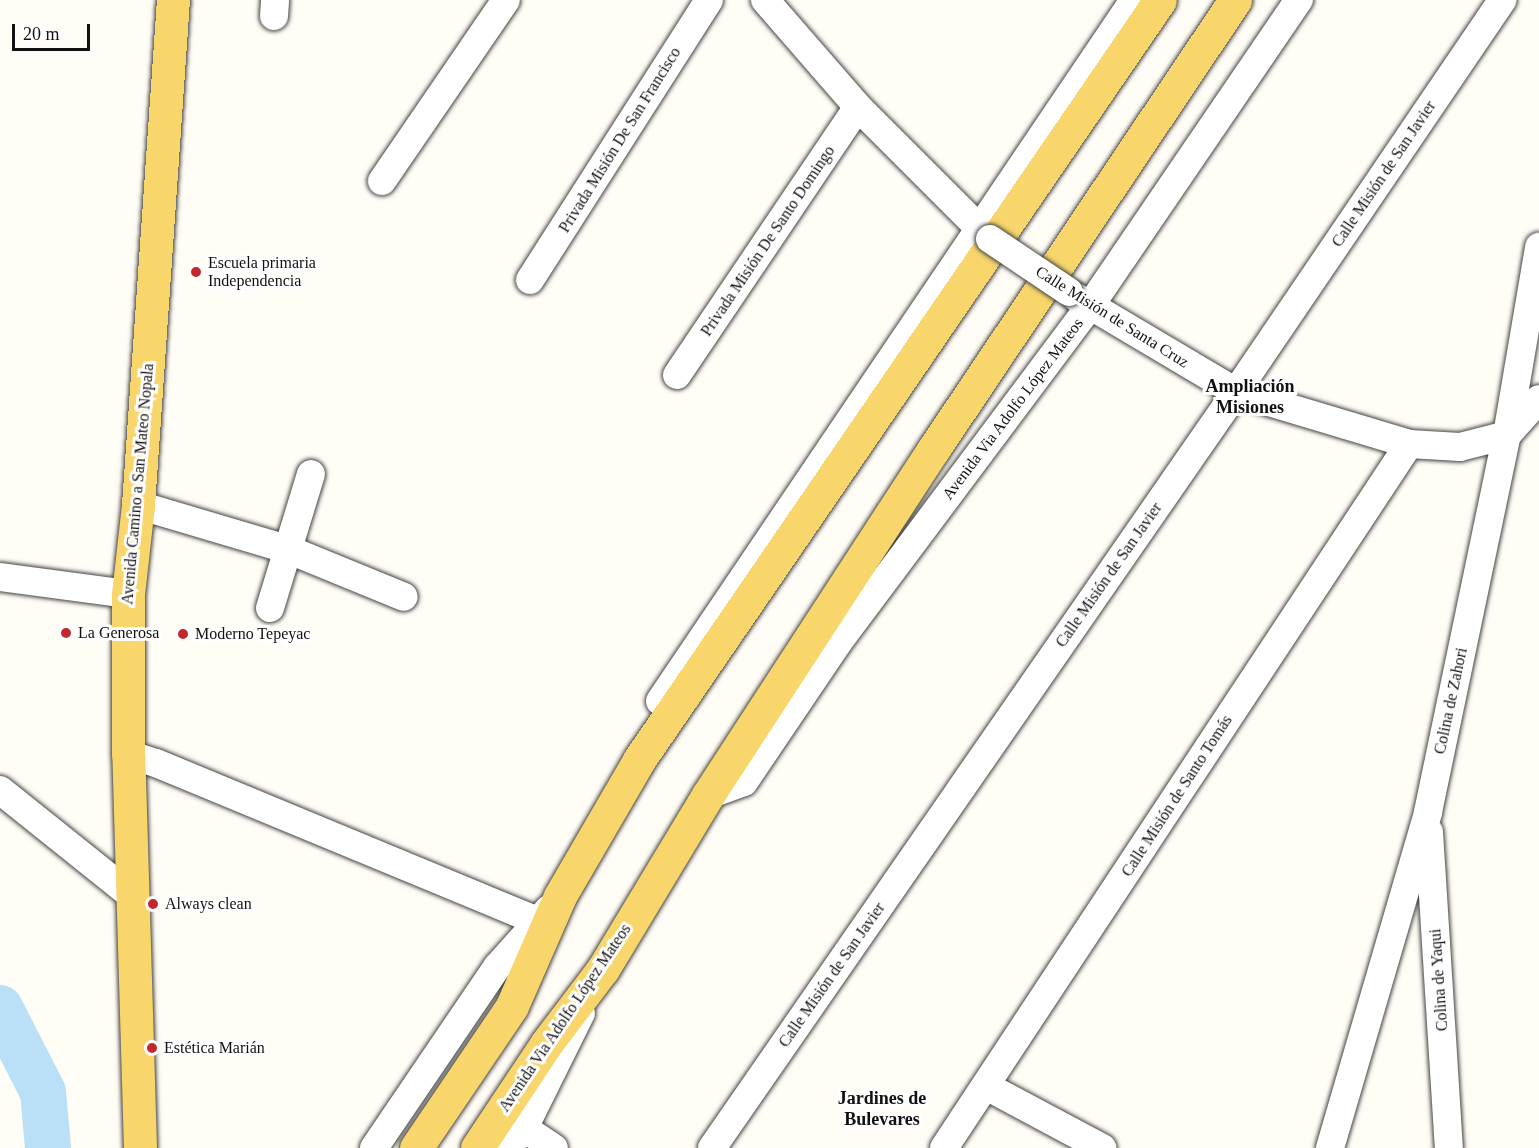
<!DOCTYPE html>
<meta charset="utf-8">
<style>
body{margin:0}
#map{position:relative;width:1539px;height:1148px;overflow:hidden;background:#fffdf5;font-family:"Times New Roman",serif}
div>[style]{position:absolute}
[style*='--x']{left:calc(var(--x)*1px);top:calc(var(--y)*1px);width:calc(var(--w)*1px);rotate:calc(var(--a)*1deg)}
.river>*{height:46px;margin:-23px;padding:0 23px;transform-origin:23px;border-radius:23px;background:#b9e0f7}
.roads{filter:drop-shadow(0 0 2px #444) drop-shadow(0 0 2px #444)}
.minor>*{height:28px;margin:-14px;padding:0 14px;transform-origin:14px;border-radius:14px;background:#fff}
.major>*{height:33px;margin:-16.5px;padding:0 16.5px;transform-origin:16.5px;border-radius:16.5px;background:#f9d66b}
.bridges{filter:drop-shadow(0 0 2px #444) drop-shadow(0 0 2px #444)}
.minor-bridge>*{height:28px;margin:-14px;padding:0 14px;transform-origin:14px;border-radius:14px;background:#fff}
.dots>*{width:16px;height:16px;translate:-50% -50%;box-sizing:border-box;border:3px solid #fff;border-radius:50%}
span{translate:-50% -50%;white-space:nowrap;text-align:center;line-height:1.15;-webkit-text-stroke:6px #fff;paint-order:stroke}
.street-label{font-size:16px;color:#111}
.poi-label{font-size:16px;color:#111}
.left{translate:0 -50%;text-align:left}
.neighbourhood-label{font-size:18px;color:#111;font-weight:700}
.scale{position:absolute;left:12px;top:24px;width:78px;height:27px;box-sizing:border-box;border:3px solid #111;border-top:0;padding-left:8px;font-size:18px;line-height:21px;white-space:nowrap;color:#111;-webkit-text-stroke:4px #fff;paint-order:stroke}
</style>
<div id="map">
<div class="river">
<i style="--x:0;--y:1008;--w:94;--a:62.9"></i>
<i style="--x:43;--y:1092;--w:56;--a:84.9"></i>
</div>
<div class="roads">
<div class="minor">
<i style="--x:765;--y:0;--w:142;--a:49"></i>
<i style="--x:858;--y:107;--w:187;--a:45"></i>
<i style="--x:274;--y:16;--w:16;--a:-86"></i>
<i style="--x:382;--y:181;--w:219;--a:-55.6"></i>
<i style="--x:530;--y:280;--w:332;--a:-57.4"></i>
<i style="--x:1076;--y:297;--w:186;--a:30.7"></i>
<i style="--x:1236;--y:392;--w:181;--a:16.7"></i>
<i style="--x:1409;--y:444;--w:51;--a:3.4"></i>
<i style="--x:1460;--y:447;--w:49;--a:-14.3"></i>
<i style="--x:1507;--y:435;--w:48;--a:-48.4"></i>
<i style="--x:677;--y:375;--w:323;--a:-56"></i>
<i style="--x:138;--y:505;--w:155;--a:16.5"></i>
<i style="--x:287;--y:549;--w:126;--a:22.3"></i>
<i style="--x:0;--y:577;--w:129;--a:7.6"></i>
<i style="--x:270;--y:608;--w:140;--a:-73"></i>
<i style="--x:660;--y:701;--w:846;--a:-55.93"></i>
<i style="--x:128;--y:754;--w:29;--a:18"></i>
<i style="--x:156;--y:763;--w:413;--a:22.5"></i>
<i style="--x:0;--y:790;--w:168;--a:38.7"></i>
<i style="--x:708;--y:795;--w:38;--a:-20"></i>
<i style="--x:744;--y:782;--w:166;--a:-56"></i>
<i style="--x:837;--y:644;--w:422;--a:-53.2"></i>
<i style="--x:1090;--y:306;--w:371;--a:-55.7"></i>
<i style="--x:1429;--y:832;--w:317;--a:86.4"></i>
<i style="--x:986;--y:1086;--w:132;--a:28.1"></i>
<i style="--x:524;--y:1128;--w:36;--a:34"></i>
<i style="--x:374;--y:1148;--w:219;--a:-55.8"></i>
<i style="--x:497;--y:967;--w:78;--a:-48.1"></i>
<i style="--x:508;--y:1148;--w:26;--a:-51"></i>
<i style="--x:524;--y:1128;--w:128;--a:-63.6"></i>
<i style="--x:712;--y:1148;--w:920;--a:-55.27"></i>
<i style="--x:1236;--y:392;--w:474;--a:-55.8"></i>
<i style="--x:944;--y:1148;--w:844;--a:-56.55"></i>
<i style="--x:1330;--y:1148;--w:350;--a:-73.7"></i>
<i style="--x:1428;--y:812;--w:385;--a:-78.2"></i>
<i style="--x:1507;--y:435;--w:191;--a:-80.3"></i>
</div>
<div class="major">
<i style="--x:140;--y:1148;--w:394;--a:-91.7"></i>
<i style="--x:128;--y:754;--w:160;--a:-90"></i>
<i style="--x:128;--y:594;--w:90;--a:-83.6"></i>
<i style="--x:138;--y:505;--w:506;--a:-86.04"></i>
<i style="--x:416;--y:1148;--w:171;--a:-55.9"></i>
<i style="--x:512;--y:1006;--w:120;--a:-66.4"></i>
<i style="--x:560;--y:896;--w:157;--a:-59.8"></i>
<i style="--x:639;--y:760;--w:921;--a:-55.57"></i>
<i style="--x:477;--y:1148;--w:125;--a:-56.4"></i>
<i style="--x:546;--y:1044;--w:94;--a:-52.8"></i>
<i style="--x:603;--y:969;--w:203;--a:-58.9"></i>
<i style="--x:708;--y:795;--w:412;--a:-56.9"></i>
<i style="--x:933;--y:450;--w:542;--a:-56.13"></i>
</div>
</div>
<div class="bridges">
<div class="minor-bridge">
<i style="--x:990;--y:239;--w:95;--a:33.9"></i>
</div>
</div>
<div class="dots">
<i style="left:196px;top:272px;background:#c4262e"></i>
<i style="left:66px;top:633px;background:#c4262e"></i>
<i style="left:183px;top:634px;background:#c4262e"></i>
<i style="left:153px;top:904px;background:#c4262e"></i>
<i style="left:152px;top:1048px;background:#c4262e"></i>
</div>
<div class="street-label">
<span style="left:620px;top:140px;rotate:-58deg">Privada Misión De San Francisco</span>
<span style="left:1384px;top:174px;rotate:-56deg">Calle Misión de San Javier</span>
<span style="left:768px;top:241px;rotate:-56deg">Privada Misión De Santo Domingo</span>
<span style="left:1112px;top:317px;rotate:32deg">Calle Misión de Santa Cruz</span>
<span style="left:1013px;top:409px;rotate:-53deg">Avenida Via Adolfo López Mateos</span>
<span style="left:138px;top:484px;rotate:-85deg">Avenida Camino a San Mateo Nopala</span>
<span style="left:1109px;top:575px;rotate:-55deg">Calle Misión de San Javier</span>
<span style="left:1451px;top:701px;rotate:-78deg">Colina de Zahori</span>
<span style="left:1177px;top:796px;rotate:-57deg">Calle Misión de Santo Tomás</span>
<span style="left:832px;top:975px;rotate:-55deg">Calle Misión de San Javier</span>
<span style="left:1439px;top:980px;rotate:-94deg">Colina de Yaqui</span>
<span style="left:565px;top:1018px;rotate:-56deg">Avenida Via Adolfo López Mateos</span>
</div>
<div class="poi-label">
<span class="left" style="left:208px;top:272px">Escuela primaria<br>Independencia</span>
<span class="left" style="left:78px;top:633px">La Generosa</span>
<span class="left" style="left:195px;top:634px">Moderno Tepeyac</span>
<span class="left" style="left:165px;top:904px">Always clean</span>
<span class="left" style="left:164px;top:1048px">Estética Marián</span>
</div>
<div class="neighbourhood-label">
<span style="left:1250px;top:397px">Ampliación<br>Misiones</span>
<span style="left:882px;top:1109px">Jardines de<br>Bulevares</span>
</div>
<div class="scale">20 m</div>
</div>
